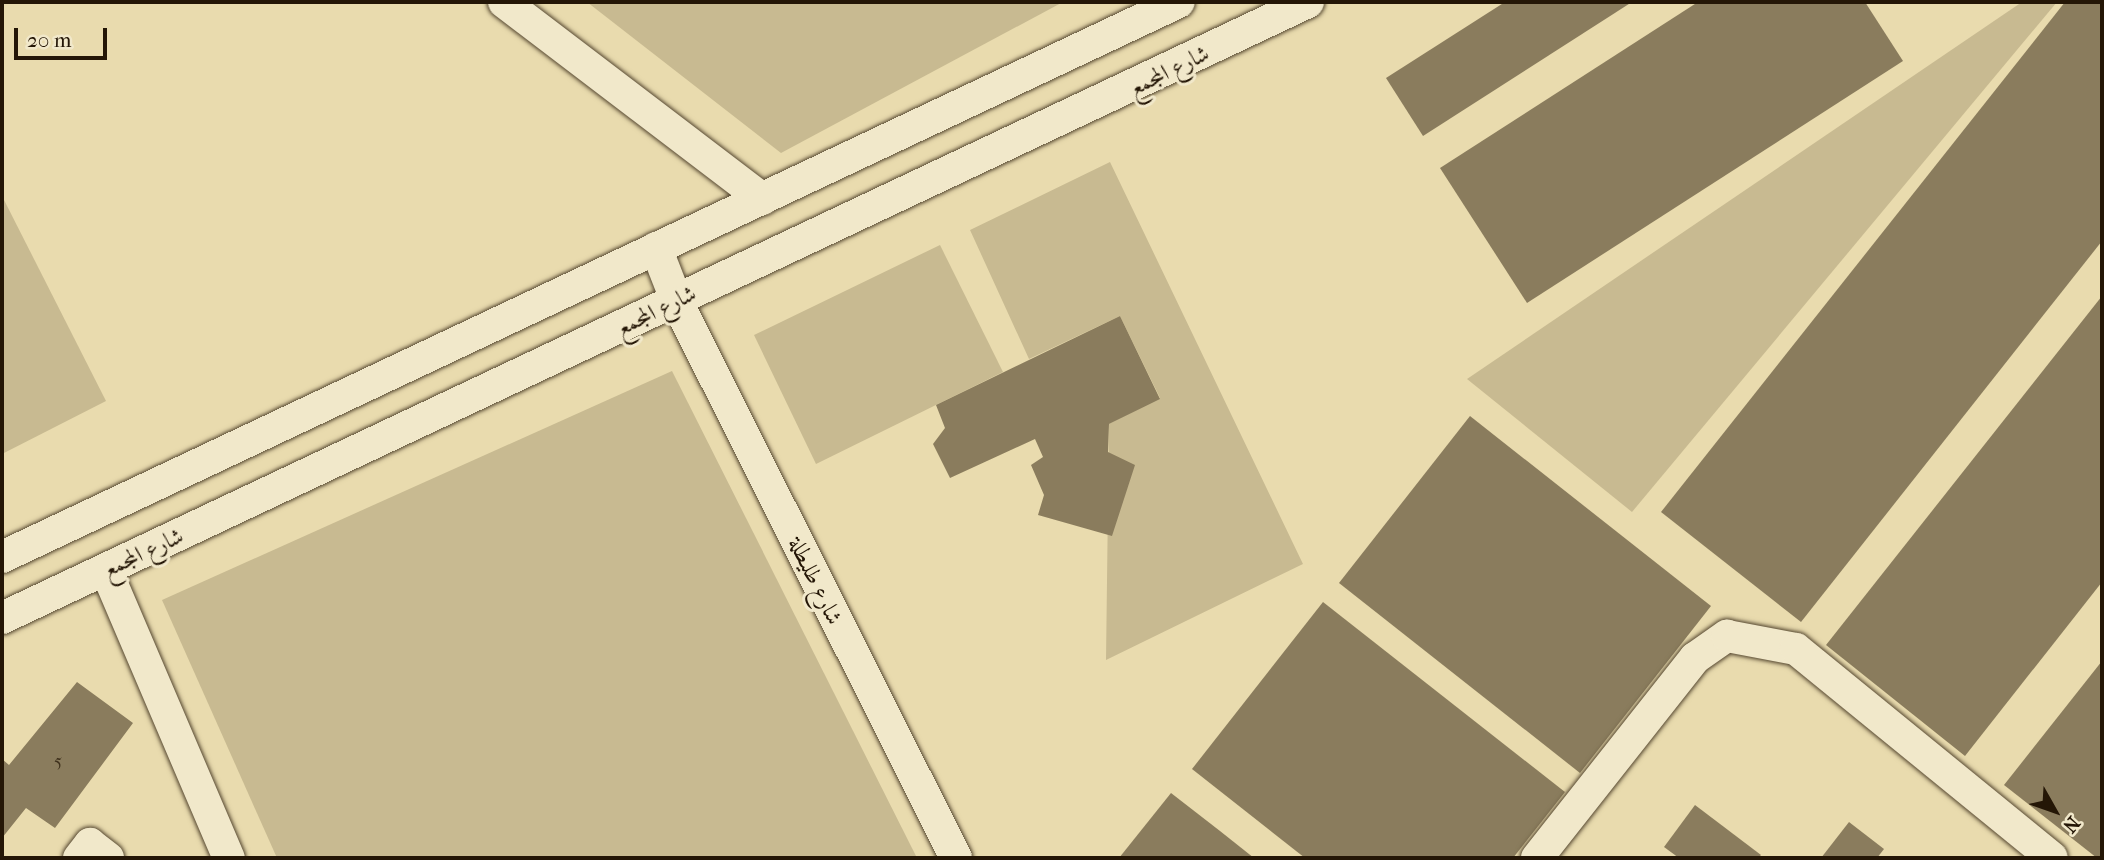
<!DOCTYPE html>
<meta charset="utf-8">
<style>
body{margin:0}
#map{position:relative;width:2104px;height:860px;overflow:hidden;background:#e9dbae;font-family:"IM FELL French Canon",Amiri,serif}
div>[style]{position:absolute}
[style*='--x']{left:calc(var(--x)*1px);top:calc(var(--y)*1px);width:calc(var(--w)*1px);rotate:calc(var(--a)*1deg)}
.green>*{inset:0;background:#c8ba91}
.building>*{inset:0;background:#8a7c5d}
.roads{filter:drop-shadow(0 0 2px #554730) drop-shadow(0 0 2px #554730)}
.minor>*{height:32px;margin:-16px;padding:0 16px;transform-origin:16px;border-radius:16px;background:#f1e8ca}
span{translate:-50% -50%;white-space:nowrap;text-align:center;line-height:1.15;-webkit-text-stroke:6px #f1e8ca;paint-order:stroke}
.number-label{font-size:19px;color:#3e301c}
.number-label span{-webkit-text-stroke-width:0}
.street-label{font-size:23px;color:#241606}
.frame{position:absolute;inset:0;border:4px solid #241606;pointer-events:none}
.north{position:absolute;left:2020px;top:776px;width:70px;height:70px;-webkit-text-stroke:5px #f1e8ca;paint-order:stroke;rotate:130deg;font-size:19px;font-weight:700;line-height:28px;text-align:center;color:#241606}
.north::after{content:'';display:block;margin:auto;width:24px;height:32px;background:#241606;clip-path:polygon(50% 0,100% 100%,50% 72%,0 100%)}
.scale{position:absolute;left:14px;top:28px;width:93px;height:32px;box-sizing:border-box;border:4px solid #241606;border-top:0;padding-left:9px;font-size:21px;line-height:24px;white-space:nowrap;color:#241606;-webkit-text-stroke:5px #f1e8ca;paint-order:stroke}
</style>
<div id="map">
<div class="green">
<i style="clip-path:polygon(587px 2px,1063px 2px,781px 153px)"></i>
<i style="clip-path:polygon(2022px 2px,2057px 2px,1632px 512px,1467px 379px)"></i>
<i style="clip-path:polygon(1110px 162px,1303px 564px,1106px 660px,1109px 424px,1160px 398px,1120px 316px,1029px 359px,970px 230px)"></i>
<i style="clip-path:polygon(2px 196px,106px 401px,2px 454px)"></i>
<i style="clip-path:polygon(940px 245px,1003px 372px,816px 464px,754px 335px)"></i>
<i style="clip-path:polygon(672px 371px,917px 858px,277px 858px,162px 600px)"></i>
</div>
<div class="building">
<i style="clip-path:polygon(1505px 2px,1632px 2px,1423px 136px,1386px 78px)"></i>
<i style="clip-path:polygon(1698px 2px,1865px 2px,1903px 61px,1527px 303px,1440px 168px)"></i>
<i style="clip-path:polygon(2065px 2px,2102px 2px,2102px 241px,1801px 622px,1661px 512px)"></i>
<i style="clip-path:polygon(2102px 296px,2102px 582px,1965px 756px,1826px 645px)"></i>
<i style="clip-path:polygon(1120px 316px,1160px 399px,1109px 424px,1108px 452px,1135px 465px,1112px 536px,1038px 515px,1044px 495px,1031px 465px,1043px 457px,1035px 439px,950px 478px,933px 444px,945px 428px,936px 405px)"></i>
<i style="clip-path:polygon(1470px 416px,1711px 606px,1580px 773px,1339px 583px)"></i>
<i style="clip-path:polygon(1323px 602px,1565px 792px,1513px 858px,1305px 858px,1192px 769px)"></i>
<i style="clip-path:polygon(2102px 661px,2102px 858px,2097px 858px,2004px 785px)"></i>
<i style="clip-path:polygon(77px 682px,133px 723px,55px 828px,26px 808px,2px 838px,2px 759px,9px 765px)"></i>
<i style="clip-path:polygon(1171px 793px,1220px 831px,1254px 858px,1119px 858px)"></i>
<i style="clip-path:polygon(1695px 805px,1761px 855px,1758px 858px,1679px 858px,1664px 847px)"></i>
<i style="clip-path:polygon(1849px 822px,1884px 849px,1877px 858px,1821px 858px)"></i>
</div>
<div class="roads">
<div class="minor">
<i style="--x:504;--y:2;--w:325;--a:37.3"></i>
<i style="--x:656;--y:248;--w:58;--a:68.7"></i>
<i style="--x:677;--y:302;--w:622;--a:63.35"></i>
<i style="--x:2;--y:557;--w:1301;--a:-25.25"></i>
<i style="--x:106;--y:570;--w:313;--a:66.9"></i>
<i style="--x:2;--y:618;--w:1444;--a:-25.25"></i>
<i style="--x:79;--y:858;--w:18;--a:-52"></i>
<i style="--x:90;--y:844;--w:23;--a:38"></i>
<i style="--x:1537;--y:858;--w:255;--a:-51.7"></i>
<i style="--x:1695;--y:658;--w:39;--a:-35"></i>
<i style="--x:1727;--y:636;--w:70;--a:10.7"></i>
<i style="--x:1796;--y:649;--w:330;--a:39.2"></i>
</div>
</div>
<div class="number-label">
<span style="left:58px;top:762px">5</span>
</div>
<div class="street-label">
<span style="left:1169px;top:71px;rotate:-26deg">شارع المجمع</span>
<span style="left:656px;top:311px;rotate:-26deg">شارع المجمع</span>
<span style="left:143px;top:553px;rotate:-25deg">شارع المجمع</span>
<span style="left:815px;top:581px;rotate:64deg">شارع طليطلة</span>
</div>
<div class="frame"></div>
<div class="north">N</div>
<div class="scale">20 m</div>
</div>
